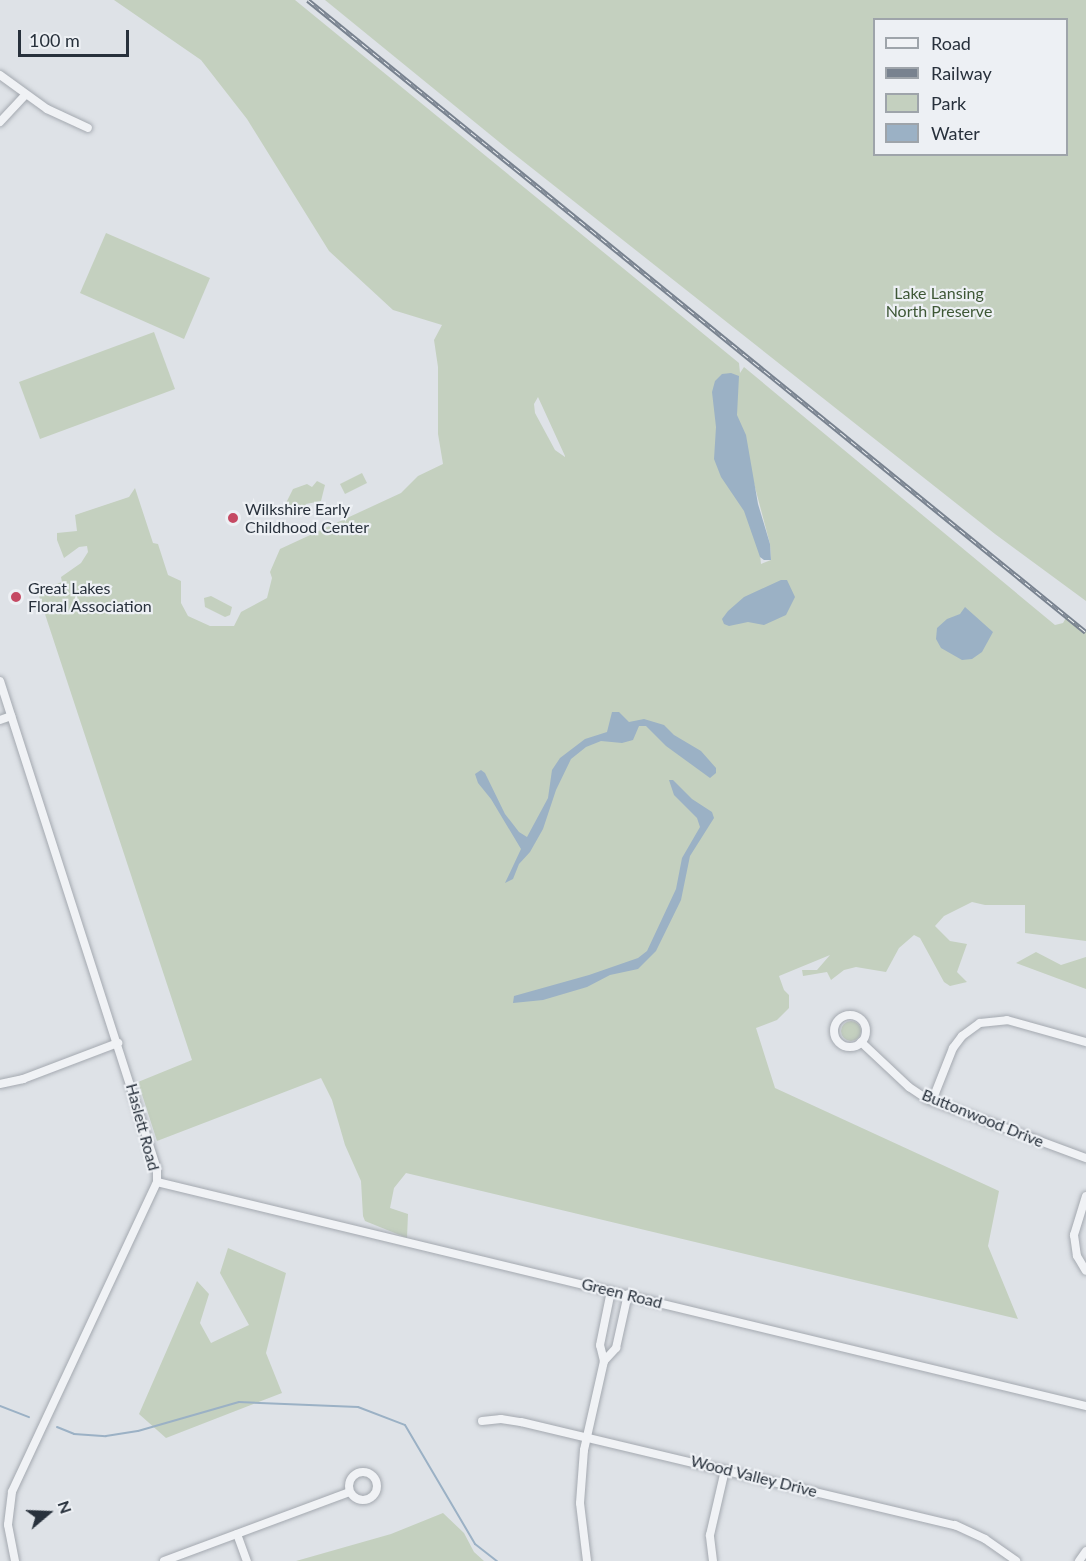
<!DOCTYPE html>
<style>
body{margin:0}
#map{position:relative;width:1086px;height:1561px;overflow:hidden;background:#dee2e7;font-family:Lato,sans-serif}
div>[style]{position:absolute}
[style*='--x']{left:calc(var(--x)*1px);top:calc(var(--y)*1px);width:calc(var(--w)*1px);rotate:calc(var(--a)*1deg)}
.green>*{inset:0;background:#c4d0bf}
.round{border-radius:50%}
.water>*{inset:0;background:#9bb1c5}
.stream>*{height:2px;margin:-1px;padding:0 1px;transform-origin:1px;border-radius:1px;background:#9bb1c5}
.roads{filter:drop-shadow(0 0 2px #a4a9b0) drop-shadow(0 0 2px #a4a9b0)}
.minor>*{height:8px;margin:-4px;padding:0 4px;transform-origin:4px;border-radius:4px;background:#f0f2f5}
.minor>.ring{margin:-4px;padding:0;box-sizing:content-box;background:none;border:8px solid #f0f2f5;border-radius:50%}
.rail>*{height:4.5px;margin-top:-2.25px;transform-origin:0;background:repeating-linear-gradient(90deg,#edf0f4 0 7px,#78828f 0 14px);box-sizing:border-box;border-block:2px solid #78828f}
.dots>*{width:16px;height:16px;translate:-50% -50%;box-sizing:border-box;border:3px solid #edf0f4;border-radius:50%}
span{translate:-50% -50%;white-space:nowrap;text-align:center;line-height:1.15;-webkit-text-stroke:4.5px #edf0f4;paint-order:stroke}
.park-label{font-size:16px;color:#3e5736}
.poi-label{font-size:16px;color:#28313c}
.left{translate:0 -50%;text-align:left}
.street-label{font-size:16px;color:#28313c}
.legend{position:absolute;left:873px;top:18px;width:195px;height:138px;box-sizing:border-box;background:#edf0f4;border:2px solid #9ea4aa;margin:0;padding:8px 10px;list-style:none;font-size:18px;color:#28313c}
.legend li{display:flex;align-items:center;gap:12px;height:30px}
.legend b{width:30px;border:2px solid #9ea4aa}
.north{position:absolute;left:18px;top:1483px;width:60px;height:60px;-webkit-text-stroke:4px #edf0f4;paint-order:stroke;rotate:71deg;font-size:16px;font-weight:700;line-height:24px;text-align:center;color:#28313c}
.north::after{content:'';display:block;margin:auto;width:21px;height:27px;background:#28313c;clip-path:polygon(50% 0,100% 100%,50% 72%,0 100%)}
.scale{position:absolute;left:18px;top:30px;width:111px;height:27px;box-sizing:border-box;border:3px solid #28313c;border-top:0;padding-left:8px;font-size:18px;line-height:21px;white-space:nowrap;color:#28313c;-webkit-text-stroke:4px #edf0f4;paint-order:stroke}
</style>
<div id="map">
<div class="green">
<i style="clip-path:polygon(evenodd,114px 0,295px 0,739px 363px,740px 373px,744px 367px,1055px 625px,1063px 623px,1067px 616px,1086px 632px,1086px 941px,1025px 933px,1025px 905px,985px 905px,972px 902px,944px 916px,935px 926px,950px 941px,967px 944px,957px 972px,967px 982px,950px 986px,944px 982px,920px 938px,914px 935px,899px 948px,886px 972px,856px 967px,844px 970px,831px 980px,827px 972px,803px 976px,802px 970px,817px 970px,830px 955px,779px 976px,784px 990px,789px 995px,789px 1008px,777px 1020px,756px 1028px,775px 1088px,999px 1191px,988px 1246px,1018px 1319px,406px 1173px,394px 1188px,390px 1208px,408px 1214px,407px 1238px,365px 1221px,363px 1216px,361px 1181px,345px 1145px,332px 1100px,321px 1078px,157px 1141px,138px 1082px,192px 1060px,39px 596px,49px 592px,47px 587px,62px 582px,61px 577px,81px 563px,88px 552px,87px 546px,79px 547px,64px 558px,57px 540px,57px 533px,77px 531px,75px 515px,129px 497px,135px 488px,153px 543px,158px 544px,168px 575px,181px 581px,181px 603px,188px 616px,210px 626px,234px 626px,241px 612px,267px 598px,272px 578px,270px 572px,280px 549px,401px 493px,418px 476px,443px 464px,438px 434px,438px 367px,434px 340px,442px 325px,393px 310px,329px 251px,247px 119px,201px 60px,114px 0,538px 397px,565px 456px,565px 457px,555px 450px,535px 413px,534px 404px,538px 397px,114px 0,752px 476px,770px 544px,771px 560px,761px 564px,752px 476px)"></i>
<i style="clip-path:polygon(evenodd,325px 0,1086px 0,1086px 601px,995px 534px,509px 150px,325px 0,874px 20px,1066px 20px,1066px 154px,874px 154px,874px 20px)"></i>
<i style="clip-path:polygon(106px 233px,210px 278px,184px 339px,80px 293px)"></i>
<i style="clip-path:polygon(154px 332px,175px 389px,40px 439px,19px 382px)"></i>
<i style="clip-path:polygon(362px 473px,367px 483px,345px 494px,340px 484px)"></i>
<i style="clip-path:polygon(317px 481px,325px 485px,321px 501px,306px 504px,300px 513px,285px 505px,293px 489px,307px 484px,312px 487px)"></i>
<i style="clip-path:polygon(211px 596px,232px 607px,230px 615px,225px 617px,205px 607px,204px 598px)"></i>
<i style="clip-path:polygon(1036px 952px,1061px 965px,1086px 957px,1086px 989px,1016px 963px)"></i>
<i class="round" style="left:841px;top:1021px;width:20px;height:20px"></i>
<i style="clip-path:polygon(228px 1248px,286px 1273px,266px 1353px,282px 1393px,166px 1438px,139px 1414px,197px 1281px,209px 1294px,200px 1323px,211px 1343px,249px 1325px,220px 1273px)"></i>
<i style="clip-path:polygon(443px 1513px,464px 1533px,474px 1552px,484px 1561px,296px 1561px,391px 1534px)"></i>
</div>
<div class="water">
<i style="clip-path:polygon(731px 373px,739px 376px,737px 415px,746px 435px,758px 504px,770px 544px,771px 560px,764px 560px,760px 557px,744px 511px,721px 477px,714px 459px,716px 427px,712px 392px,715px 381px,722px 374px)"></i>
<i style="clip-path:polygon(781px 580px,787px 580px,795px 597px,786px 615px,764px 625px,748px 622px,729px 626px,724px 624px,722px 619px,728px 611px,744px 597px)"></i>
<i style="clip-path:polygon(965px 607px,993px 632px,982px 652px,972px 659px,962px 660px,941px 648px,936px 639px,937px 628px,947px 619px,960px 614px)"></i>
<i style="clip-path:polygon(612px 712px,619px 712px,629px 722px,644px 719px,664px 725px,674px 735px,701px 751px,716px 768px,716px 773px,710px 778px,666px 746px,646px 726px,639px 726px,633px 740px,622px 743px,601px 741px,586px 747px,571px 759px,556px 790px,543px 829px,530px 852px,519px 864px,513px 879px,505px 883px,521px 849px,491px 799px,478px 783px,475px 774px,481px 770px,485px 773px,505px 814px,519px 832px,527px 837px,548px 798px,552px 770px,560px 758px,585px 739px,607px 732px)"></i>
<i style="clip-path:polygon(669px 780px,673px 780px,692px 799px,712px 812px,714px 818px,690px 856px,681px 900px,656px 951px,638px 969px,610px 975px,587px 987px,543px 1000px,513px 1003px,514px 996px,589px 975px,638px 958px,647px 951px,676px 889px,682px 858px,700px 827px,697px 818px,674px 795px)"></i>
</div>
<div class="stream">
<i style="--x:0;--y:1406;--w:31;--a:21"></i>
<i style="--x:57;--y:1427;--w:18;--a:22"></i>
<i style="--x:74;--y:1434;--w:32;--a:4"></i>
<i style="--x:106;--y:1436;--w:32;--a:-9"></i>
<i style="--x:138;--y:1431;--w:105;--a:-16"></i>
<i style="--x:239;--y:1402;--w:119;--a:2.4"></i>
<i style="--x:358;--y:1407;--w:50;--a:21"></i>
<i style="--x:405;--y:1425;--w:138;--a:59.5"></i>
<i style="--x:475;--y:1544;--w:28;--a:38"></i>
</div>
<div class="roads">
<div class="minor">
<i style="--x:0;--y:75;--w:58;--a:35.9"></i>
<i style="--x:47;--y:109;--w:45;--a:24.9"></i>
<i style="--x:0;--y:122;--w:37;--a:-47"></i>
<i style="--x:0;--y:681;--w:513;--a:72.17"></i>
<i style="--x:157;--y:1169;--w:13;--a:90"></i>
<i style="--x:157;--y:1182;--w:342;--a:115.1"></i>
<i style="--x:12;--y:1492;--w:33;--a:97"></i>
<i style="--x:8;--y:1525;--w:37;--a:79"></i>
<i style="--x:0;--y:720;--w:12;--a:-20"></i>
<i class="ring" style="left:834px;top:1015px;width:24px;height:24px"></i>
<i style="--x:861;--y:1042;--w:66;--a:43.2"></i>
<i style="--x:909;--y:1087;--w:22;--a:34"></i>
<i style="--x:927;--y:1099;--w:170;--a:20.4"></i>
<i style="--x:0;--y:1084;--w:24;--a:-12"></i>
<i style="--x:23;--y:1079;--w:102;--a:-20.8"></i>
<i style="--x:932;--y:1101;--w:57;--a:-68.4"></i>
<i style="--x:953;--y:1048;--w:15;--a:-53"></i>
<i style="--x:962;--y:1036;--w:22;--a:-36"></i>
<i style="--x:980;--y:1023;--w:27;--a:-6"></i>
<i style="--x:1007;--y:1020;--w:82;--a:15.6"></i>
<i style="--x:157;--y:1182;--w:956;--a:13.56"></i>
<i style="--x:1086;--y:1196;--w:41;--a:107.1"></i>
<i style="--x:1074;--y:1235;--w:21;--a:82"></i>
<i style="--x:1077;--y:1256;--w:17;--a:59"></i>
<i style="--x:604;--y:1361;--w:16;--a:-104"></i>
<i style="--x:600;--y:1345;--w:55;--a:-78.5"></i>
<i style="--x:482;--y:1421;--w:19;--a:-6"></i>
<i style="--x:501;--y:1419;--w:20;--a:9"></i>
<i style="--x:521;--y:1422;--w:446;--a:13.4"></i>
<i style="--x:955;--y:1525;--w:33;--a:25"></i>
<i style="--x:985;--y:1539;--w:38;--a:35"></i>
<i class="ring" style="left:349px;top:1472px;width:20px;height:20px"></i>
<i style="--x:237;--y:1534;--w:29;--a:70"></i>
<i style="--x:164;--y:1561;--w:198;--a:-20.4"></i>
<i style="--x:587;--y:1561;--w:58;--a:-96.9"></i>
<i style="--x:580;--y:1503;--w:53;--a:-85.7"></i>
<i style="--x:584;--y:1450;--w:91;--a:-77.3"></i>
<i style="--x:604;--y:1361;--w:18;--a:-47"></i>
<i style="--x:616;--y:1348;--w:55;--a:-77.5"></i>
<i style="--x:713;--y:1561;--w:26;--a:-97"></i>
<i style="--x:710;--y:1535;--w:67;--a:-77"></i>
<i style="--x:1079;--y:1561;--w:12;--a:-55"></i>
</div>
</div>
<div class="rail">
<i style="--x:308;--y:0;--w:1002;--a:39.09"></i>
</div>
<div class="dots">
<i style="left:233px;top:518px;background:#c54963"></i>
<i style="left:16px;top:597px;background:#c54963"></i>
</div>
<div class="park-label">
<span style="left:939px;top:302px">Lake Lansing<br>North Preserve</span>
</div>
<div class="poi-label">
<span class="left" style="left:245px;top:518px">Wilkshire Early<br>Childhood Center</span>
<span class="left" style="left:28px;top:597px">Great Lakes<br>Floral Association</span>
</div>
<div class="street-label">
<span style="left:983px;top:1118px;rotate:22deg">Buttonwood Drive</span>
<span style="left:143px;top:1127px;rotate:75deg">Haslett Road</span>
<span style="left:622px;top:1293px;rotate:14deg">Green Road</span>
<span style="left:754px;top:1476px;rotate:14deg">Wood Valley Drive</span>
</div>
<ul class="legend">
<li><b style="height:8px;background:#f0f2f5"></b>Road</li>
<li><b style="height:8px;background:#78828f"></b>Railway</li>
<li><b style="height:16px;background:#c4d0bf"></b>Park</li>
<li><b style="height:16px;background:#9bb1c5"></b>Water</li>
</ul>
<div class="north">N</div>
<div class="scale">100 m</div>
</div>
